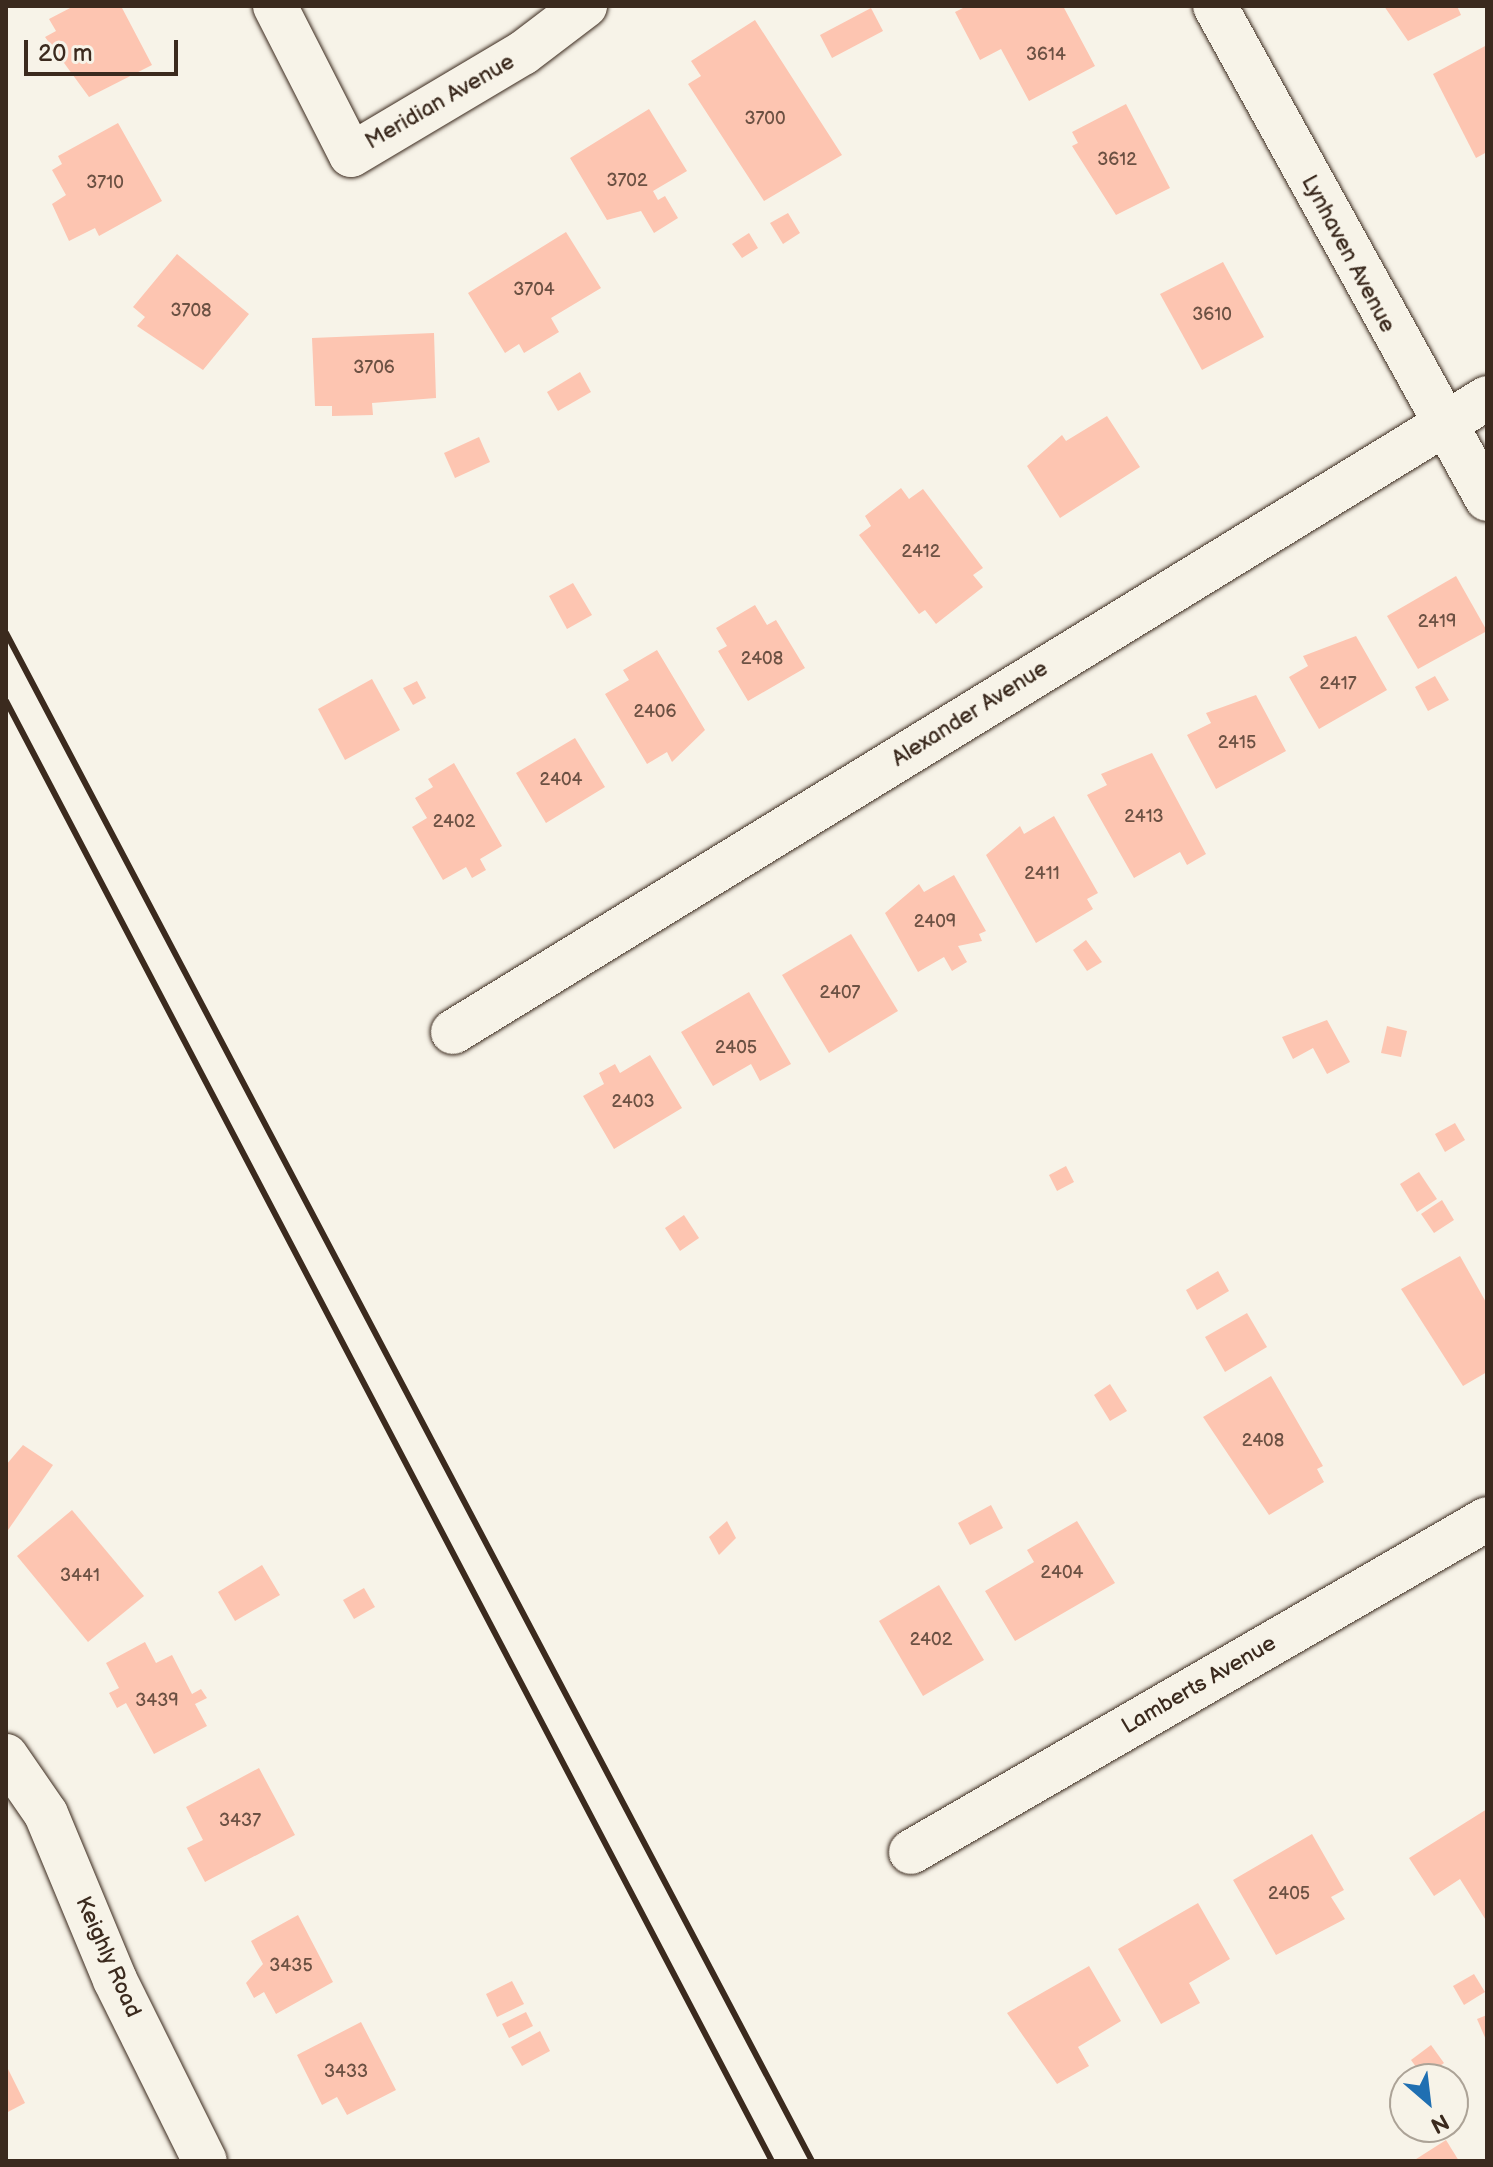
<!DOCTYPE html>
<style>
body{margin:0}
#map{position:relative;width:1493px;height:2167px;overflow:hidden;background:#f7f3e8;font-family:"Balsamiq Sans",sans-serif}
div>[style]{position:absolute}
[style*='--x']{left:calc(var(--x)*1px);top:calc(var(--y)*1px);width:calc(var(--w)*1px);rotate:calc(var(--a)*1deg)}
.building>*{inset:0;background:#fdc5b1}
.roads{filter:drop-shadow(0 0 2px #3b2a1e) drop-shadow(0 0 2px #3b2a1e)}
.minor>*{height:44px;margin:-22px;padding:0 22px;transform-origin:22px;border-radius:22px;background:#f7f3e8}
.rail>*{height:6px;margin:-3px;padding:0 3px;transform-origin:3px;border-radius:3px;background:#3b2a1e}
span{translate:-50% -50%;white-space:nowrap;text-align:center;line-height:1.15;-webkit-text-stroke:6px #f7f3e8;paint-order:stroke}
.number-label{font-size:18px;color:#6c5143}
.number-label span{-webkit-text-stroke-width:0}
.street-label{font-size:22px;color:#3b2a1e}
.frame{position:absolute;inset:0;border:8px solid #3b2a1e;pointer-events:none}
.north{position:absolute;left:1389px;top:2063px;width:80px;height:80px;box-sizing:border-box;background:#f7f3e8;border:2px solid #aca397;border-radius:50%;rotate:152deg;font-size:22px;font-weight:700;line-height:32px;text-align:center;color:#3b2a1e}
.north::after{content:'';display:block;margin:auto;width:28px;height:36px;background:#1f6fb2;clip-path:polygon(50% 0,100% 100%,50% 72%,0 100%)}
.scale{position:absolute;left:24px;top:40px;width:154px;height:36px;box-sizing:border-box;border:4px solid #3b2a1e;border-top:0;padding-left:10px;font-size:24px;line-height:28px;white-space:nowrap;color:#3b2a1e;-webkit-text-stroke:6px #f7f3e8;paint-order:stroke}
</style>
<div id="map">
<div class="building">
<i style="clip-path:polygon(74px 6px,121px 6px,152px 65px,89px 97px,45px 37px,56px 31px,49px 19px)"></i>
<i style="clip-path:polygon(967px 6px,1063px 6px,1095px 66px,1029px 101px,1001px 49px,980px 60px,955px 12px)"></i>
<i style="clip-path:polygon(1384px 6px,1457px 6px,1461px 15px,1408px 41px)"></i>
<i style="clip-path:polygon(871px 8px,883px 31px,832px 58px,820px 35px)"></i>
<i style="clip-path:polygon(755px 20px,842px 155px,764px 201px,688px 84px,701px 76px,691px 61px)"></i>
<i style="clip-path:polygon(1487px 45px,1487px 152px,1476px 158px,1433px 74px)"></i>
<i style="clip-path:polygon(1126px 104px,1170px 188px,1116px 215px,1072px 146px,1078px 143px,1072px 132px)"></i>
<i style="clip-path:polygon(649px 109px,687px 171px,653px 191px,658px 200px,665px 196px,678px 218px,654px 233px,641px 211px,607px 220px,570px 158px)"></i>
<i style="clip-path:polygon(118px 123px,162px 201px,99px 236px,95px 228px,69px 241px,52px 204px,66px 195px,52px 170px,62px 164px,58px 156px)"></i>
<i style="clip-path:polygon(788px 213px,800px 233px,783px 244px,770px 223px)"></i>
<i style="clip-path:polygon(566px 232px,601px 288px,551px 318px,559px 332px,524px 353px,519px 344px,505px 353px,468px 293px)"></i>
<i style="clip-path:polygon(749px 233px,758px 248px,742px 258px,732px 244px)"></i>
<i style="clip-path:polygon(177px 254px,249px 314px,203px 370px,137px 326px,145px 317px,133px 307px)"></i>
<i style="clip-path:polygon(1223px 262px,1264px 337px,1202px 370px,1160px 294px)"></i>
<i style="clip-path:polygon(434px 333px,436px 398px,372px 403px,373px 415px,332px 416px,332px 406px,315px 406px,312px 338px)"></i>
<i style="clip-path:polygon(580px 372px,591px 392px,558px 411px,547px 392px)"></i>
<i style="clip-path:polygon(1107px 416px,1140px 467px,1060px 518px,1027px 466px,1062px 435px,1066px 441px)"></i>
<i style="clip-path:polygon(479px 437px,490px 462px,455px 478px,444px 453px)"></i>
<i style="clip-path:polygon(901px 488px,909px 499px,923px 489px,983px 568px,973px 575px,983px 587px,936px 624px,925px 610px,919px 614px,859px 535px,871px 526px,865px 516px)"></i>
<i style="clip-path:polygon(1456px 576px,1487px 631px,1418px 669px,1387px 616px)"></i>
<i style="clip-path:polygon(573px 583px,592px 615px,567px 629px,549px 596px)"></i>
<i style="clip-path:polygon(755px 605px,767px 625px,776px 620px,805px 668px,748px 701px,718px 651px,727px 646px,716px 628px)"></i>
<i style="clip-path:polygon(1356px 636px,1387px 690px,1319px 729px,1289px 677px,1308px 666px,1303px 656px)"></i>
<i style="clip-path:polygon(657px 650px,705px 730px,672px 762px,667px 752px,647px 764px,605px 694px,629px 680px,623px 670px)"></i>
<i style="clip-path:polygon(1435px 676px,1449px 700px,1428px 711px,1415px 687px)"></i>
<i style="clip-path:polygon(372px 679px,400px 730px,345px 760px,318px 709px)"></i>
<i style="clip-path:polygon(417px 681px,426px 698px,413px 705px,403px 688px)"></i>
<i style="clip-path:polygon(1256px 695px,1286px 751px,1216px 789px,1187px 735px,1211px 723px,1206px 713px)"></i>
<i style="clip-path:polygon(575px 738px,605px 787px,546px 823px,516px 773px)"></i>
<i style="clip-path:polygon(1152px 753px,1206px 854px,1187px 865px,1180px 852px,1134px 878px,1087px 795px,1107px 785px,1101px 774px)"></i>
<i style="clip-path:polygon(454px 763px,502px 846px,480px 859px,486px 870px,472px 878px,466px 867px,443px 880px,412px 827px,427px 818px,415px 798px,433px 787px,428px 779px)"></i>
<i style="clip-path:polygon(1054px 816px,1098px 893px,1087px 899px,1093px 909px,1036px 943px,986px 855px,1020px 826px,1024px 834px)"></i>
<i style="clip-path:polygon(954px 875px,986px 931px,979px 934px,982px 941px,958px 946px,967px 962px,952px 971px,944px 957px,918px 972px,885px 913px,919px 884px,924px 892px)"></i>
<i style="clip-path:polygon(851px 934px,898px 1011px,829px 1053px,782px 975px)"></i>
<i style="clip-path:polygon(1086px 940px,1102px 962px,1087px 971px,1073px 950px)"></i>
<i style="clip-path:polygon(749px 992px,791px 1064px,760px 1081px,751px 1064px,713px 1086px,681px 1032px)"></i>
<i style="clip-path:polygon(1327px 1020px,1350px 1062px,1327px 1074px,1313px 1048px,1293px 1059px,1282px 1037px)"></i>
<i style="clip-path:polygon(1387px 1026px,1407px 1031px,1401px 1057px,1381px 1053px)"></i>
<i style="clip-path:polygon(650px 1055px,682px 1108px,614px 1149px,583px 1096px,604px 1084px,599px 1073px,615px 1064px,620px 1073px)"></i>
<i style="clip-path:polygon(1455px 1123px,1465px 1140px,1445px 1152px,1435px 1134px)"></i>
<i style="clip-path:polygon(1066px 1166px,1074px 1182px,1057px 1191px,1049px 1175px)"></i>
<i style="clip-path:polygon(1419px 1172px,1437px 1199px,1417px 1212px,1400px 1184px)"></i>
<i style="clip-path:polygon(1442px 1200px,1454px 1220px,1434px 1233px,1421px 1214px)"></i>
<i style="clip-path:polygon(684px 1215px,699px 1238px,680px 1251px,665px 1228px)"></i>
<i style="clip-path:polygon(1460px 1256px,1487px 1304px,1487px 1372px,1463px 1386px,1401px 1289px)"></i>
<i style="clip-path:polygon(1218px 1271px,1229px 1291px,1197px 1310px,1186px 1290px)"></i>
<i style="clip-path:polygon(1247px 1313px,1267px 1347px,1225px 1372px,1205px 1337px)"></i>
<i style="clip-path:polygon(1271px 1376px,1323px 1466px,1317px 1469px,1324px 1482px,1269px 1515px,1203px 1417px)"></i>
<i style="clip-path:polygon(1110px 1384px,1127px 1411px,1110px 1421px,1094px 1395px)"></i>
<i style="clip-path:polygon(23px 1445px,53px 1465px,6px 1533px,6px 1465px)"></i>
<i style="clip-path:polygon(991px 1505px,1003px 1528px,970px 1545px,958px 1523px)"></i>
<i style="clip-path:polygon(72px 1510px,144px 1596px,88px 1642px,17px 1556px)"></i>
<i style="clip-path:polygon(727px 1521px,736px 1538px,719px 1555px,709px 1537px)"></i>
<i style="clip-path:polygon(1077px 1521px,1115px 1583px,1015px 1641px,985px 1591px,1034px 1562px,1027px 1550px)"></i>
<i style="clip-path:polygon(262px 1565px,280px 1595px,235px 1621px,218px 1592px)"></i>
<i style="clip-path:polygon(939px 1585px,984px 1660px,923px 1696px,879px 1621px)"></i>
<i style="clip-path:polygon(364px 1588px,375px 1607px,354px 1619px,343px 1600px)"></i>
<i style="clip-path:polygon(145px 1642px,156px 1663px,172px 1655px,192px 1694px,201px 1689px,207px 1698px,195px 1704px,207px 1726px,154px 1754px,126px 1703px,117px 1708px,109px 1693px,119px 1688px,106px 1663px)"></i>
<i style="clip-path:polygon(259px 1768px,295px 1835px,205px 1882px,187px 1848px,203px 1840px,186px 1807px)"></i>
<i style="clip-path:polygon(1487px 1809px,1487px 1922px,1460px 1879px,1434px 1896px,1409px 1858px)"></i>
<i style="clip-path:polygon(1312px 1834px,1344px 1890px,1331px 1897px,1345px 1919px,1276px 1955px,1233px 1880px)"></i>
<i style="clip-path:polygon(1198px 1903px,1230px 1959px,1189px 1983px,1200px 2003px,1161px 2024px,1118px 1949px)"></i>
<i style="clip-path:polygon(298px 1915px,333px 1982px,276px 2014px,264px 1992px,254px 1998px,246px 1983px,263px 1964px,251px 1941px)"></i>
<i style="clip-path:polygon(1089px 1966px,1121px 2021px,1078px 2047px,1089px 2066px,1057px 2084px,1007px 2013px)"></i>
<i style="clip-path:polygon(1474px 1974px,1485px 1992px,1464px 2005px,1453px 1986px)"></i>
<i style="clip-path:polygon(512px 1981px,524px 2004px,497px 2017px,486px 1994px)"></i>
<i style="clip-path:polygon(526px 2012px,533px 2026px,509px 2038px,502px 2024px)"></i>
<i style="clip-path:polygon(1487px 2015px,1487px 2042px,1477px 2019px)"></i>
<i style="clip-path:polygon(361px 2022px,396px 2090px,347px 2115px,337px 2097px,322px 2105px,297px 2055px)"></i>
<i style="clip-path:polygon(540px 2031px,550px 2051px,522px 2066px,511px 2047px)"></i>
<i style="clip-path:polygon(1431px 2045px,1444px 2063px,1424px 2078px,1411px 2060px)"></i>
<i style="clip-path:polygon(6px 2065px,25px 2103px,6px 2113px)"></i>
<i style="clip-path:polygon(1446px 2140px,1459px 2161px,1413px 2161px)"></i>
</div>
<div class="roads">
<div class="minor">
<i style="--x:275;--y:6;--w:167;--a:63"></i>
<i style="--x:351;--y:155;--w:200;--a:-30.7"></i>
<i style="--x:523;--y:53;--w:78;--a:-37.2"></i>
<i style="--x:1215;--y:6;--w:563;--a:61.11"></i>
<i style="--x:453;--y:1032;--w:1213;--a:-31.51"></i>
<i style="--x:6;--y:1756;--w:70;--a:55.4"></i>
<i style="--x:46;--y:1814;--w:180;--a:67.4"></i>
<i style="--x:115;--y:1980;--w:202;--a:63.6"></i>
<i style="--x:911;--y:1852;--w:665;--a:-30.03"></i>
</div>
</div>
<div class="rail">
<i style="--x:6;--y:633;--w:1728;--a:62.19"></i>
<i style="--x:6;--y:701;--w:1649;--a:62.32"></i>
</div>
<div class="number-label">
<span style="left:1046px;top:55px">3614</span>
<span style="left:765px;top:119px">3700</span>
<span style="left:1117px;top:160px">3612</span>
<span style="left:627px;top:181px">3702</span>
<span style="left:105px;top:183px">3710</span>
<span style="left:534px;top:290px">3704</span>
<span style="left:191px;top:311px">3708</span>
<span style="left:1212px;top:315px">3610</span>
<span style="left:374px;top:368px">3706</span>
<span style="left:921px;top:552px">2412</span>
<span style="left:1437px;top:622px">2419</span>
<span style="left:762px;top:659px">2408</span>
<span style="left:1338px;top:684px">2417</span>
<span style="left:655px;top:712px">2406</span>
<span style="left:1237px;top:743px">2415</span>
<span style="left:561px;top:780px">2404</span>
<span style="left:1144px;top:817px">2413</span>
<span style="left:454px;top:822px">2402</span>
<span style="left:1042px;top:874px">2411</span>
<span style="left:935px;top:922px">2409</span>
<span style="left:840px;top:993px">2407</span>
<span style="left:736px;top:1048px">2405</span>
<span style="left:633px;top:1102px">2403</span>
<span style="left:1263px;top:1441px">2408</span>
<span style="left:1062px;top:1573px">2404</span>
<span style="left:80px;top:1576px">3441</span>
<span style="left:931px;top:1640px">2402</span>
<span style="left:157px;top:1701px">3439</span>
<span style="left:240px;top:1821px">3437</span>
<span style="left:1289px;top:1894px">2405</span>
<span style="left:291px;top:1966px">3435</span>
<span style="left:346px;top:2072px">3433</span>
</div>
<div class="street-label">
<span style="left:440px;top:102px;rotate:-30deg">Meridian Avenue</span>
<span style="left:1348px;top:254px;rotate:62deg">Lynhaven Avenue</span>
<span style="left:970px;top:714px;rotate:-32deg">Alexander Avenue</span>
<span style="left:1199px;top:1685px;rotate:-30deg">Lamberts Avenue</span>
<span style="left:108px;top:1957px;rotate:66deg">Keighly Road</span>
</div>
<div class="frame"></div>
<div class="north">N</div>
<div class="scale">20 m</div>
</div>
